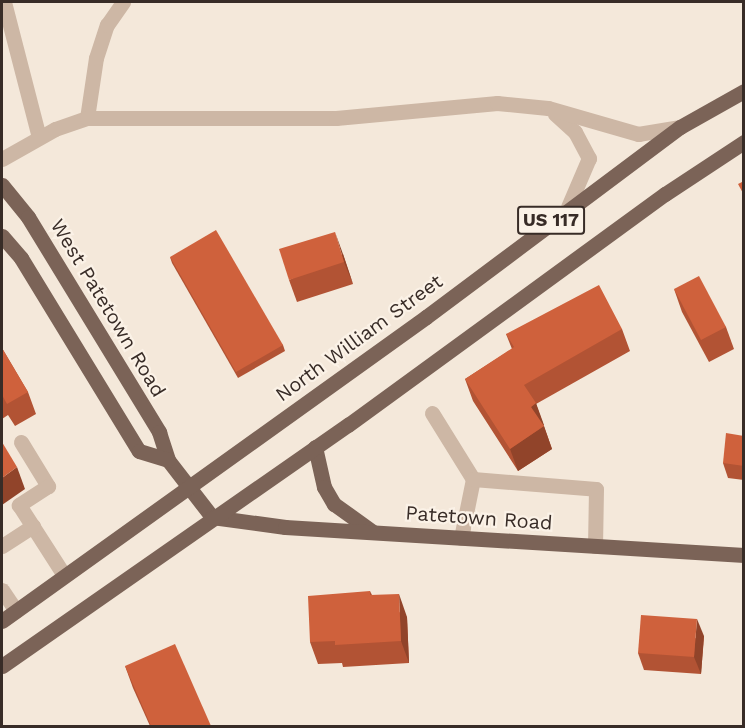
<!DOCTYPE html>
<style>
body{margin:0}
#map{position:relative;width:745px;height:728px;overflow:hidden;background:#f4e8da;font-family:"Work Sans",sans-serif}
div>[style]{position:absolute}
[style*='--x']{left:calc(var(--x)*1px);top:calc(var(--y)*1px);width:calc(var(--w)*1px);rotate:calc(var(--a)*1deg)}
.minor>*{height:15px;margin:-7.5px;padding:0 7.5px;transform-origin:7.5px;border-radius:7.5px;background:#cdb7a5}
.major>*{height:15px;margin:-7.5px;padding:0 7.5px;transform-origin:7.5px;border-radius:7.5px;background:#7b6357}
.wall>*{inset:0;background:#b25334}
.shaded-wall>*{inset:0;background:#91442a}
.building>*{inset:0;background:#cf613c}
span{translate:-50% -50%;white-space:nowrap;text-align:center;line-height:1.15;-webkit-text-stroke:4.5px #fbf2e7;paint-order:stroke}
.shield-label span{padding:2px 4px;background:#fbf2e7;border:2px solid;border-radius:4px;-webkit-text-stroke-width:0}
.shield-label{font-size:18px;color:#382c27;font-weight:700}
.street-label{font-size:20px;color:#382c27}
.frame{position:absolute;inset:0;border:3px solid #382c27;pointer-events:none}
</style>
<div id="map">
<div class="minor">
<i style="--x:4;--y:2;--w:139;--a:75.5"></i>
<i style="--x:555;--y:114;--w:27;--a:42"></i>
<i style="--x:575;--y:132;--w:30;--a:62"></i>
<i style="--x:589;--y:158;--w:53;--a:113.2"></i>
<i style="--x:87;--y:118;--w:61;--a:-81.5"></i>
<i style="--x:96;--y:58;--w:35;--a:-72"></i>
<i style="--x:107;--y:25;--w:28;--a:-55"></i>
<i style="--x:2;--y:159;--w:61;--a:-29.5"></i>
<i style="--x:55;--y:129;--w:34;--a:-19"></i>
<i style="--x:87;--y:118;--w:249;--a:0"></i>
<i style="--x:336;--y:118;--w:162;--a:-5.3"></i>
<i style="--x:497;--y:103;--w:51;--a:5.6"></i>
<i style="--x:548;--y:108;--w:94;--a:16.1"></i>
<i style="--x:638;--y:134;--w:43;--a:-9.5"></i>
<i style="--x:432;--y:413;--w:78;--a:58.2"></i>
<i style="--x:473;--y:479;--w:60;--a:101.5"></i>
<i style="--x:21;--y:442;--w:52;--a:58.5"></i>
<i style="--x:48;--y:486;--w:35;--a:147"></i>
<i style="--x:19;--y:505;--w:83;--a:57.3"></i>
<i style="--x:473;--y:479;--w:123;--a:4.6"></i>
<i style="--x:596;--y:489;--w:57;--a:91"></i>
<i style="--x:2;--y:546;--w:37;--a:-33"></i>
<i style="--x:2;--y:590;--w:25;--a:56"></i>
</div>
<div class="major">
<i style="--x:2;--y:185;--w:41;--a:50.9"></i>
<i style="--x:28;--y:217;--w:252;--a:58.6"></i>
<i style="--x:159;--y:432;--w:29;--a:72"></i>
<i style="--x:168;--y:460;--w:72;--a:52.3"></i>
<i style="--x:2;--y:236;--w:29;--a:49"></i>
<i style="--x:21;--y:258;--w:226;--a:58.6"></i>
<i style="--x:139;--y:451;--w:30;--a:17"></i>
<i style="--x:315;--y:447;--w:41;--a:77.3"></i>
<i style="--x:324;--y:487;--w:20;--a:60"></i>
<i style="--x:334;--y:504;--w:48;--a:35.7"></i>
<i style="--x:212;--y:517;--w:74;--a:7.8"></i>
<i style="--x:285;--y:527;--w:460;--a:3.5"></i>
<i style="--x:2;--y:621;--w:522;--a:-35.64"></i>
<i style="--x:426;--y:317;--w:317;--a:-36.8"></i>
<i style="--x:680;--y:127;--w:73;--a:-29.4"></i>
<i style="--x:2;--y:666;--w:422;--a:-34.9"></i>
<i style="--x:348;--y:425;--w:392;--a:-36.1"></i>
<i style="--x:665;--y:194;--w:95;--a:-33.4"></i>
</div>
<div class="wall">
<i style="clip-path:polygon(343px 254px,353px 284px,297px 302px,289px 280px)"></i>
<i style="clip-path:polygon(170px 257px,283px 345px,285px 351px,238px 378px,172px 263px)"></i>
<i style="clip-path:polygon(674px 289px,726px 327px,734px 349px,709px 362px,682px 312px)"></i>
<i style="clip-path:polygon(622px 329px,630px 351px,536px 404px,552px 449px,518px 471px,473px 401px,465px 379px,512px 349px,506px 334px)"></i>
<i style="clip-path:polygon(2px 348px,28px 392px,36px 414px,15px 426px,8px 415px,2px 419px)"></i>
<i style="clip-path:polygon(744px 436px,744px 480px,728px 478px,723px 463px)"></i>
<i style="clip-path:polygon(370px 591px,372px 595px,407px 617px,409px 663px,343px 667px,342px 663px,318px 664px,310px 642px)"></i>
<i style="clip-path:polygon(704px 636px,701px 674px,644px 670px,638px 653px)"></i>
<i style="clip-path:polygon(125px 666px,211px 726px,150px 726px,133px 688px)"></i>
</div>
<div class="shaded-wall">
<i style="clip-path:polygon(335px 232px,343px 254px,353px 284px,344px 262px)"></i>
<i style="clip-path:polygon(536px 403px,544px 425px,539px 429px,531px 407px)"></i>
<i style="clip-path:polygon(544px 426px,552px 449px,518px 471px,510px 449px)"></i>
<i style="clip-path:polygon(17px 467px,25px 489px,2px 505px,2px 478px)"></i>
<i style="clip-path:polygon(399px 594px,407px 617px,409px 663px,401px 641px)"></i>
<i style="clip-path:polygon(697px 619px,704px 636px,701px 674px,694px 657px)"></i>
</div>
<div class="building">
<i style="clip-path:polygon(744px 181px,744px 195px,738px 184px)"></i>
<i style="clip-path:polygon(216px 230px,283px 345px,236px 372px,170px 257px)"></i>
<i style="clip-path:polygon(335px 232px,344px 262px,289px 280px,279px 249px)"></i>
<i style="clip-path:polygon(699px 276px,726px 327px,701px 340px,674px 289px)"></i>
<i style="clip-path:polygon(599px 285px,622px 329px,524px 385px,536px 403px,531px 407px,544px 426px,510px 449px,465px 379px,514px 347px,506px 334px)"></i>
<i style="clip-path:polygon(2px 348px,28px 392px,7px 404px,2px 395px)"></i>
<i style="clip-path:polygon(726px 433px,744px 436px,744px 466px,723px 463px)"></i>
<i style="clip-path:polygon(2px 442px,17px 467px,2px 478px)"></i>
<i style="clip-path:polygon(370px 591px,370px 595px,399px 594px,401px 641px,335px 645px,335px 641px,310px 642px,308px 596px)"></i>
<i style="clip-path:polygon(641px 615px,697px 619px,694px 657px,638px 653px)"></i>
<i style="clip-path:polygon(175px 644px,211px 726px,151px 726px,125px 666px)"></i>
</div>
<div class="shield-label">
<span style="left:551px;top:220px">US 117</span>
</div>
<div class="street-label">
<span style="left:108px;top:308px;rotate:59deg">West Patetown Road</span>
<span style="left:359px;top:338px;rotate:-36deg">North William Street</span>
<span style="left:479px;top:518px;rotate:4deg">Patetown Road</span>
</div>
<div class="frame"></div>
</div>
